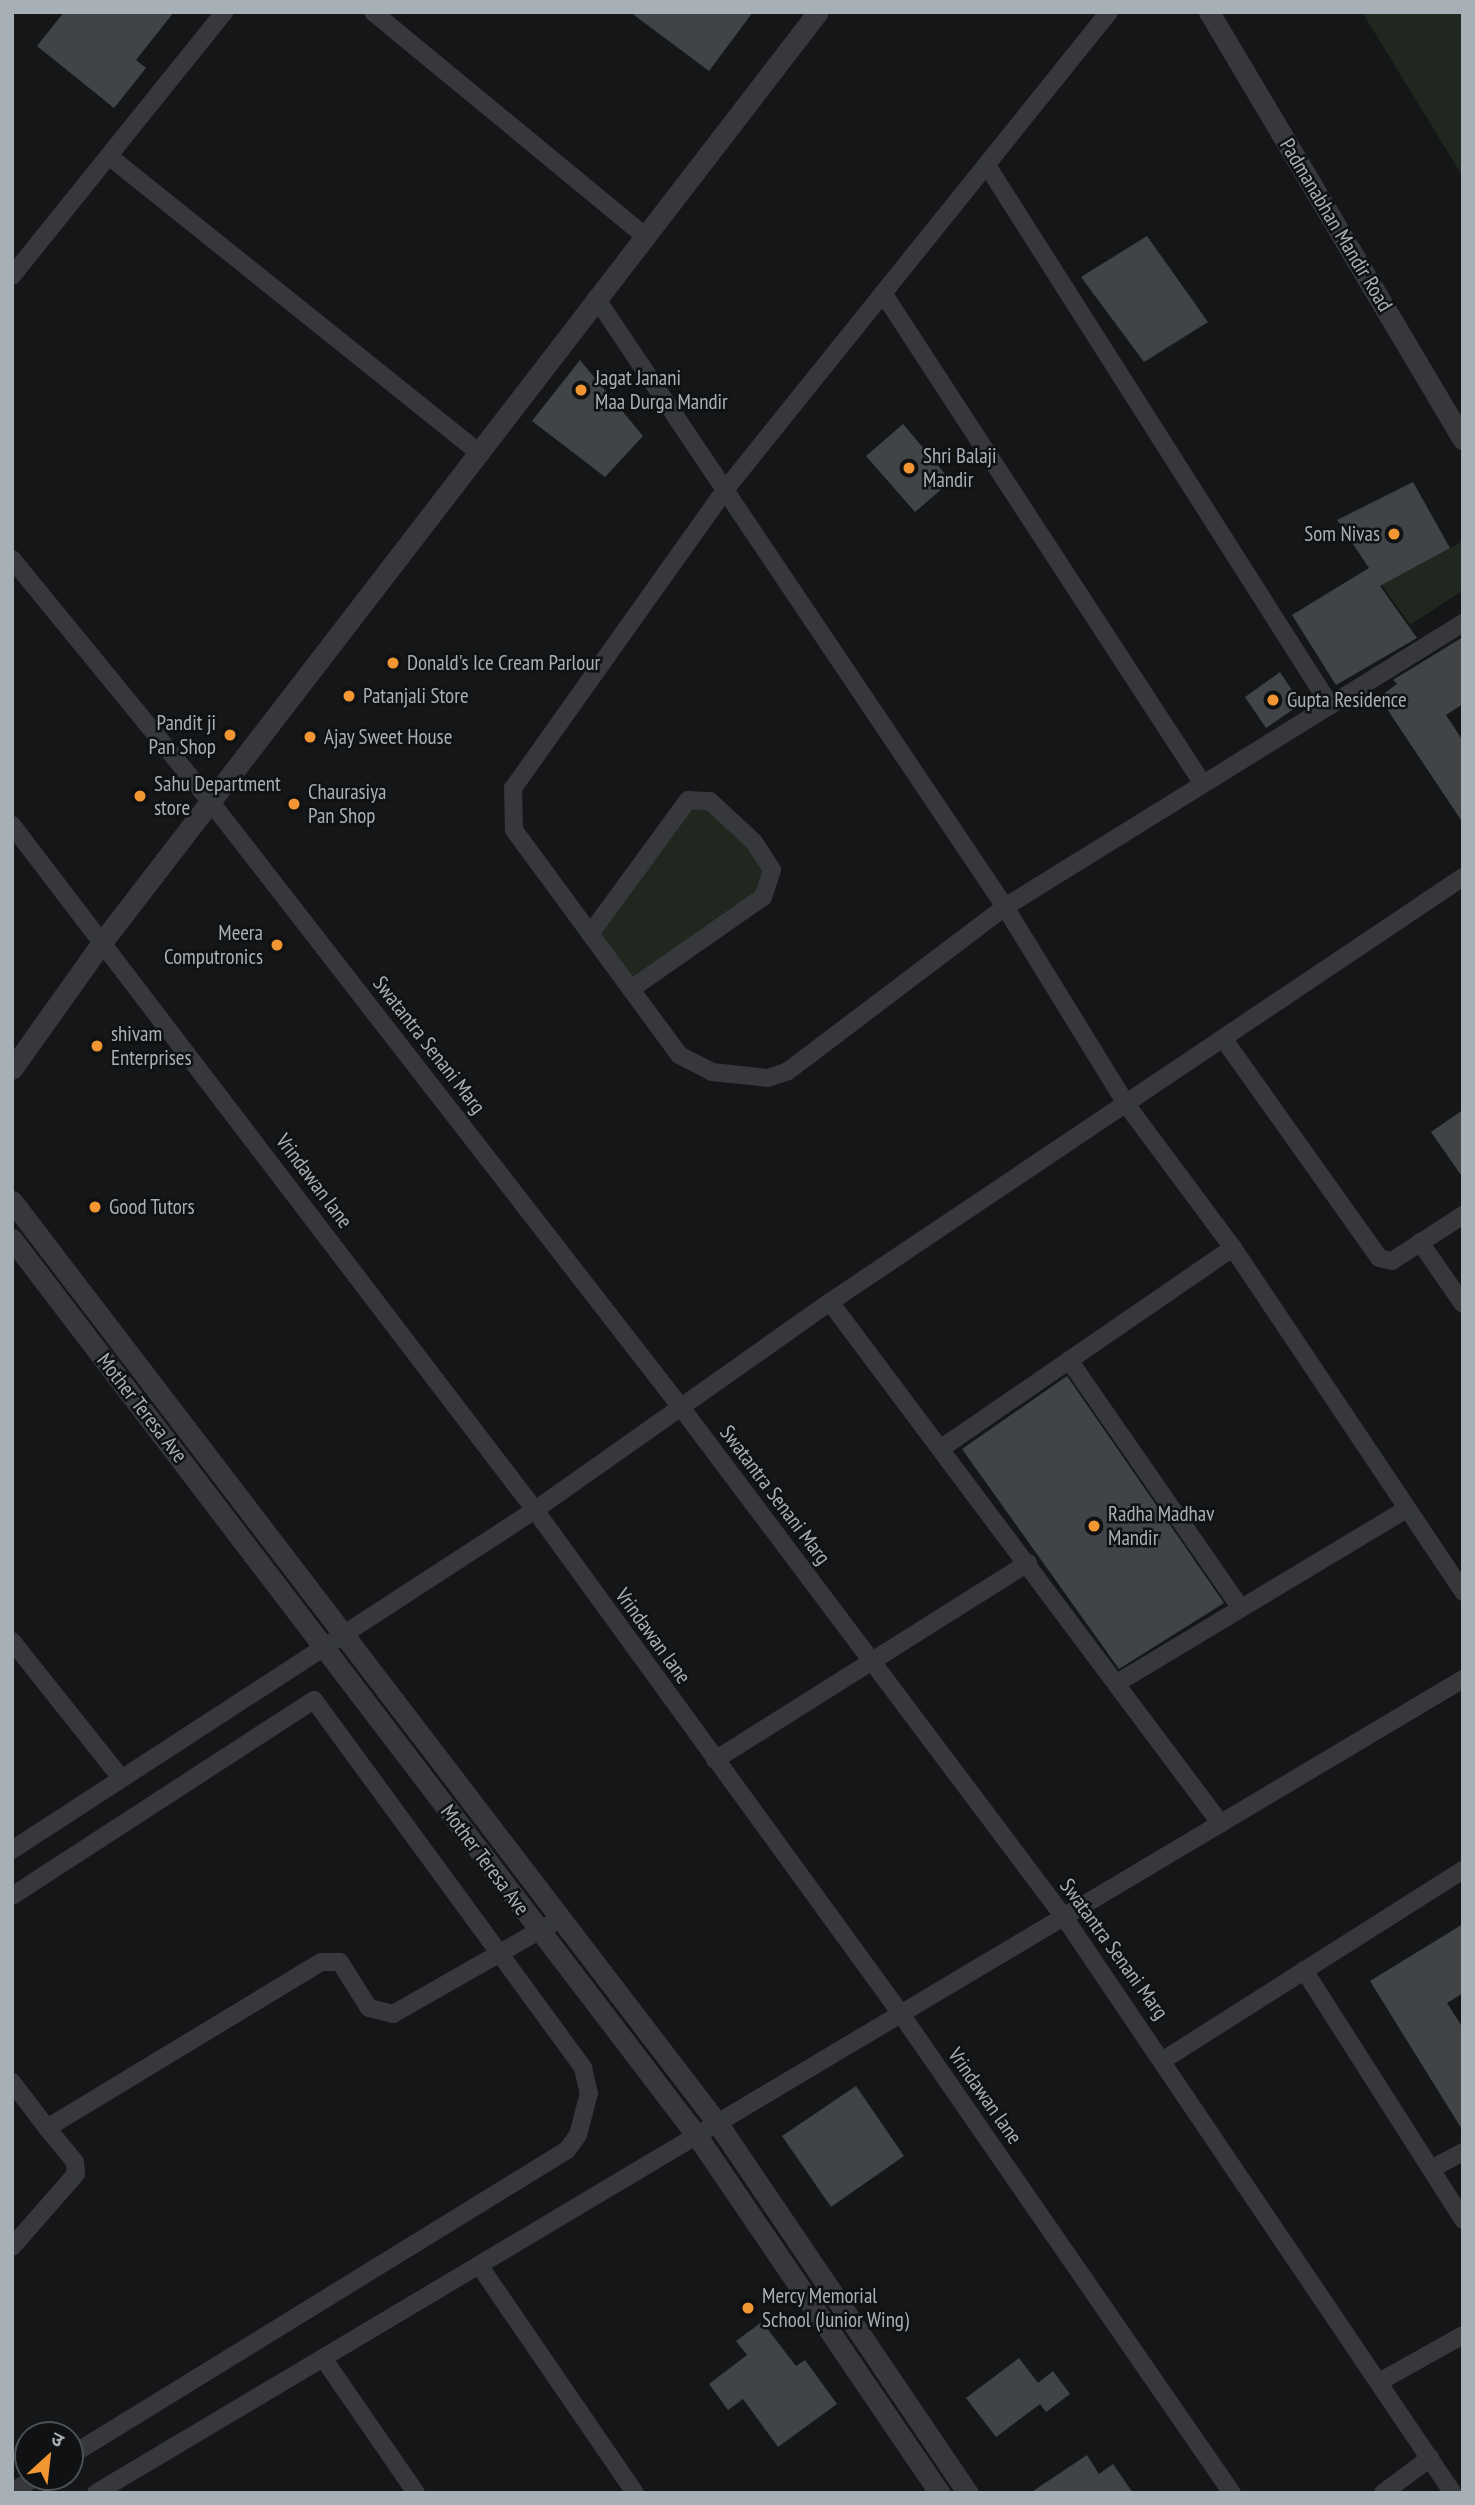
<!DOCTYPE html>
<meta charset="utf-8">
<style>
body{margin:0}
#map{position:relative;width:1475px;height:2505px;overflow:hidden;background:#151617;font-family:"PT Sans Narrow","Noto Sans Devanagari",sans-serif}
div>[style]{position:absolute}
[style*='--x']{left:calc(var(--x)*1px);top:calc(var(--y)*1px);width:calc(var(--w)*1px);rotate:calc(var(--a)*1deg)}
.green>*{inset:0;background:#1f271f}
.building>*{inset:0;background:#414447}
.minor>*{height:18px;margin:-9px;padding:0 9px;transform-origin:9px;border-radius:9px;background:#36383c}
.tertiary>*{height:21px;margin:-10.5px;padding:0 10.5px;transform-origin:10.5px;border-radius:10.5px;background:#36383c}
.dots>*{width:19px;height:19px;translate:-50% -50%;box-sizing:border-box;border:4px solid #101112;border-radius:50%}
span{translate:-50% -50%;white-space:nowrap;text-align:center;line-height:1.15;-webkit-text-stroke:5px #101112;paint-order:stroke}
.street-label{font-size:21px;color:#a7afb7}
.poi-label{font-size:21px;color:#a7afb7}
.left{translate:0 -50%;text-align:left}
.right{translate:-100% -50%;text-align:right}
.frame{position:absolute;inset:0;border:14px solid #a7afb7;pointer-events:none}
.north{position:absolute;left:14px;top:2421px;width:70px;height:70px;box-sizing:border-box;background:#101112;border:2px solid #4c5054;border-radius:50%;rotate:27deg;font-size:19px;font-weight:700;line-height:28px;text-align:center;color:#a7afb7}
.north::after{content:'';display:block;margin:auto;width:24px;height:32px;background:#f29533;clip-path:polygon(50% 0,100% 100%,50% 72%,0 100%)}
</style>
<div id="map">
<div class="green">
<i style="clip-path:polygon(1362px 12px,1463px 12px,1463px 177px)"></i>
<i style="clip-path:polygon(1463px 541px,1463px 590px,1410px 625px,1382px 585px)"></i>
<i style="clip-path:polygon(697px 801px,751px 845px,765px 867px,760px 896px,631px 984px,594px 934px)"></i>
</div>
<div class="building">
<i style="clip-path:polygon(64px 12px,174px 12px,136px 60px,146px 68px,114px 108px,37px 46px)"></i>
<i style="clip-path:polygon(630px 12px,753px 12px,709px 71px)"></i>
<i style="clip-path:polygon(1147px 236px,1208px 322px,1144px 362px,1081px 277px)"></i>
<i style="clip-path:polygon(580px 360px,643px 436px,605px 477px,532px 421px)"></i>
<i style="clip-path:polygon(903px 424px,951px 481px,915px 512px,866px 456px)"></i>
<i style="clip-path:polygon(1413px 482px,1450px 548px,1380px 586px,1417px 638px,1336px 685px,1292px 615px,1369px 568px,1337px 520px)"></i>
<i style="clip-path:polygon(1463px 637px,1463px 704px,1446px 715px,1463px 741px,1463px 823px,1379px 697px,1397px 684px,1393px 680px)"></i>
<i style="clip-path:polygon(1280px 672px,1301px 704px,1266px 728px,1245px 697px)"></i>
<i style="clip-path:polygon(1463px 1110px,1463px 1178px,1431px 1132px)"></i>
<i style="clip-path:polygon(1067px 1376px,1224px 1603px,1119px 1669px,962px 1449px)"></i>
<i style="clip-path:polygon(1463px 1924px,1463px 1993px,1447px 2003px,1463px 2028px,1463px 2131px,1370px 1981px)"></i>
<i style="clip-path:polygon(856px 2086px,904px 2156px,831px 2207px,782px 2136px)"></i>
<i style="clip-path:polygon(762px 2322px,796px 2366px,805px 2360px,837px 2404px,778px 2447px,743px 2399px,728px 2410px,709px 2384px,747px 2355px,736px 2341px)"></i>
<i style="clip-path:polygon(1019px 2358px,1038px 2383px,1053px 2371px,1070px 2394px,1046px 2412px,1040px 2404px,996px 2437px,966px 2398px)"></i>
<i style="clip-path:polygon(1087px 2455px,1099px 2474px,1113px 2464px,1133px 2493px,1030px 2493px)"></i>
</div>
<div class="minor">
<i style="--x:373;--y:12;--w:351;--a:39.5"></i>
<i style="--x:1109;--y:12;--w:613;--a:128.78"></i>
<i style="--x:725;--y:490;--w:366;--a:125.4"></i>
<i style="--x:513;--y:788;--w:42;--a:88.6"></i>
<i style="--x:514;--y:830;--w:279;--a:53.7"></i>
<i style="--x:679;--y:1055;--w:37;--a:27"></i>
<i style="--x:712;--y:1072;--w:56;--a:6.1"></i>
<i style="--x:768;--y:1078;--w:21;--a:-19"></i>
<i style="--x:788;--y:1071;--w:272;--a:-37.1"></i>
<i style="--x:1005;--y:907;--w:539;--a:-31.8"></i>
<i style="--x:110;--y:157;--w:472;--a:38.7"></i>
<i style="--x:988;--y:167;--w:638;--a:57.56"></i>
<i style="--x:12;--y:276;--w:339;--a:-51.2"></i>
<i style="--x:883;--y:293;--w:586;--a:56.91"></i>
<i style="--x:596;--y:298;--w:734;--a:56.11"></i>
<i style="--x:1005;--y:907;--w:231;--a:58.4"></i>
<i style="--x:1126;--y:1104;--w:179;--a:53.4"></i>
<i style="--x:1233;--y:1248;--w:414;--a:56.2"></i>
<i style="--x:12;--y:559;--w:313;--a:50.7"></i>
<i style="--x:210;--y:801;--w:766;--a:52.16"></i>
<i style="--x:680;--y:1406;--w:639;--a:53.08"></i>
<i style="--x:1064;--y:1917;--w:695;--a:55.97"></i>
<i style="--x:12;--y:825;--w:862;--a:52.64"></i>
<i style="--x:535;--y:1510;--w:623;--a:54.01"></i>
<i style="--x:901;--y:2014;--w:582;--a:55.35"></i>
<i style="--x:590;--y:934;--w:166;--a:-53.8"></i>
<i style="--x:688;--y:800;--w:22;--a:3"></i>
<i style="--x:710;--y:801;--w:60;--a:43"></i>
<i style="--x:754;--y:842;--w:33;--a:57"></i>
<i style="--x:772;--y:870;--w:28;--a:108"></i>
<i style="--x:763;--y:897;--w:161;--a:145.1"></i>
<i style="--x:1225;--y:1041;--w:266;--a:54.6"></i>
<i style="--x:1379;--y:1258;--w:13;--a:13"></i>
<i style="--x:1392;--y:1261;--w:85;--a:-32.9"></i>
<i style="--x:1420;--y:1242;--w:75;--a:55.3"></i>
<i style="--x:830;--y:1302;--w:652;--a:53.17"></i>
<i style="--x:1069;--y:1360;--w:302;--a:55.3"></i>
<i style="--x:943;--y:1447;--w:352;--a:-34.5"></i>
<i style="--x:12;--y:1641;--w:175;--a:51.5"></i>
<i style="--x:1117;--y:1683;--w:338;--a:-31"></i>
<i style="--x:715;--y:1760;--w:370;--a:-32.2"></i>
<i style="--x:12;--y:1850;--w:624;--a:-33.03"></i>
<i style="--x:535;--y:1510;--w:361;--a:-35.2"></i>
<i style="--x:830;--y:1302;--w:762;--a:-33.88"></i>
<i style="--x:12;--y:1896;--w:360;--a:-33"></i>
<i style="--x:314;--y:1700;--w:456;--a:53.8"></i>
<i style="--x:583;--y:2068;--w:26;--a:77"></i>
<i style="--x:589;--y:2093;--w:43;--a:104.7"></i>
<i style="--x:578;--y:2135;--w:19;--a:126"></i>
<i style="--x:567;--y:2150;--w:584;--a:148.38"></i>
<i style="--x:1304;--y:1970;--w:296;--a:57.5"></i>
<i style="--x:1165;--y:2059;--w:353;--a:-32.4"></i>
<i style="--x:12;--y:2082;--w:58;--a:52.7"></i>
<i style="--x:1431;--y:2169;--w:36;--a:-28"></i>
<i style="--x:12;--y:2247;--w:97;--a:-48.8"></i>
<i style="--x:76;--y:2174;--w:12;--a:-95"></i>
<i style="--x:75;--y:2162;--w:44;--a:-129.5"></i>
<i style="--x:47;--y:2128;--w:320;--a:-31.2"></i>
<i style="--x:321;--y:1962;--w:19;--a:0"></i>
<i style="--x:340;--y:1962;--w:54;--a:57.8"></i>
<i style="--x:369;--y:2008;--w:25;--a:14"></i>
<i style="--x:393;--y:2014;--w:193;--a:-29.7"></i>
<i style="--x:479;--y:2265;--w:276;--a:55.6"></i>
<i style="--x:323;--y:2358;--w:164;--a:55.4"></i>
<i style="--x:1379;--y:2382;--w:96;--a:-29.2"></i>
<i style="--x:12;--y:2492;--w:28;--a:-32"></i>
<i style="--x:96;--y:2493;--w:1591;--a:-30.77"></i>
<i style="--x:1383;--y:2493;--w:59;--a:-36.7"></i>
</div>
<div class="tertiary">
<i style="--x:1209;--y:12;--w:497;--a:59.3"></i>
<i style="--x:12;--y:1069;--w:157;--a:-54.6"></i>
<i style="--x:103;--y:941;--w:1172;--a:-52.42"></i>
<i style="--x:12;--y:1201;--w:1162;--a:52.59"></i>
<i style="--x:718;--y:2124;--w:446;--a:55.9"></i>
<i style="--x:12;--y:1239;--w:1129;--a:52.63"></i>
<i style="--x:697;--y:2136;--w:432;--a:55.8"></i>
</div>
<div class="dots">
<i style="left:581px;top:390px;background:#f29533"></i>
<i style="left:909px;top:468px;background:#f29533"></i>
<i style="left:1394px;top:534px;background:#f29533"></i>
<i style="left:393px;top:663px;background:#f29533"></i>
<i style="left:349px;top:696px;background:#f29533"></i>
<i style="left:1273px;top:700px;background:#f29533"></i>
<i style="left:230px;top:735px;background:#f29533"></i>
<i style="left:310px;top:737px;background:#f29533"></i>
<i style="left:140px;top:796px;background:#f29533"></i>
<i style="left:294px;top:804px;background:#f29533"></i>
<i style="left:277px;top:945px;background:#f29533"></i>
<i style="left:97px;top:1046px;background:#f29533"></i>
<i style="left:95px;top:1207px;background:#f29533"></i>
<i style="left:1094px;top:1526px;background:#f29533"></i>
<i style="left:748px;top:2308px;background:#f29533"></i>
</div>
<div class="street-label">
<span style="left:1336px;top:225px;rotate:59deg">Padmanabhan Mandir Road</span>
<span style="left:429px;top:1045px;rotate:52deg">Swatantra Senani Marg</span>
<span style="left:314px;top:1181px;rotate:53deg">Vrindawan lane</span>
<span style="left:142px;top:1408px;rotate:52deg">Mother Teresa Ave</span>
<span style="left:775px;top:1495px;rotate:53deg">Swatantra Senani Marg</span>
<span style="left:653px;top:1636px;rotate:54deg">Vrindawan lane</span>
<span style="left:485px;top:1860px;rotate:53deg">Mother Teresa Ave</span>
<span style="left:1114px;top:1949px;rotate:54deg">Swatantra Senani Marg</span>
<span style="left:985px;top:2096px;rotate:55deg">Vrindawan lane</span>
</div>
<div class="poi-label">
<span class="left" style="left:595px;top:390px">Jagat Janani<br>Maa Durga Mandir</span>
<span class="left" style="left:923px;top:468px">Shri Balaji<br>Mandir</span>
<span class="right" style="left:1380px;top:534px">Som Nivas</span>
<span class="left" style="left:407px;top:663px">Donald's Ice Cream Parlour</span>
<span class="left" style="left:363px;top:696px">Patanjali Store</span>
<span class="left" style="left:1287px;top:700px">Gupta Residence</span>
<span class="right" style="left:216px;top:735px">Pandit ji<br>Pan Shop</span>
<span class="left" style="left:324px;top:737px">Ajay Sweet House</span>
<span class="left" style="left:154px;top:796px">Sahu Department<br>store</span>
<span class="left" style="left:308px;top:804px">Chaurasiya<br>Pan Shop</span>
<span class="right" style="left:263px;top:945px">Meera<br>Computronics</span>
<span class="left" style="left:111px;top:1046px">shivam<br>Enterprises</span>
<span class="left" style="left:109px;top:1207px">Good Tutors</span>
<span class="left" style="left:1108px;top:1526px">Radha Madhav<br>Mandir</span>
<span class="left" style="left:762px;top:2308px">Mercy Memorial<br>School (Junior Wing)</span>
</div>
<div class="frame"></div>
<div class="north">उ</div>
</div>
